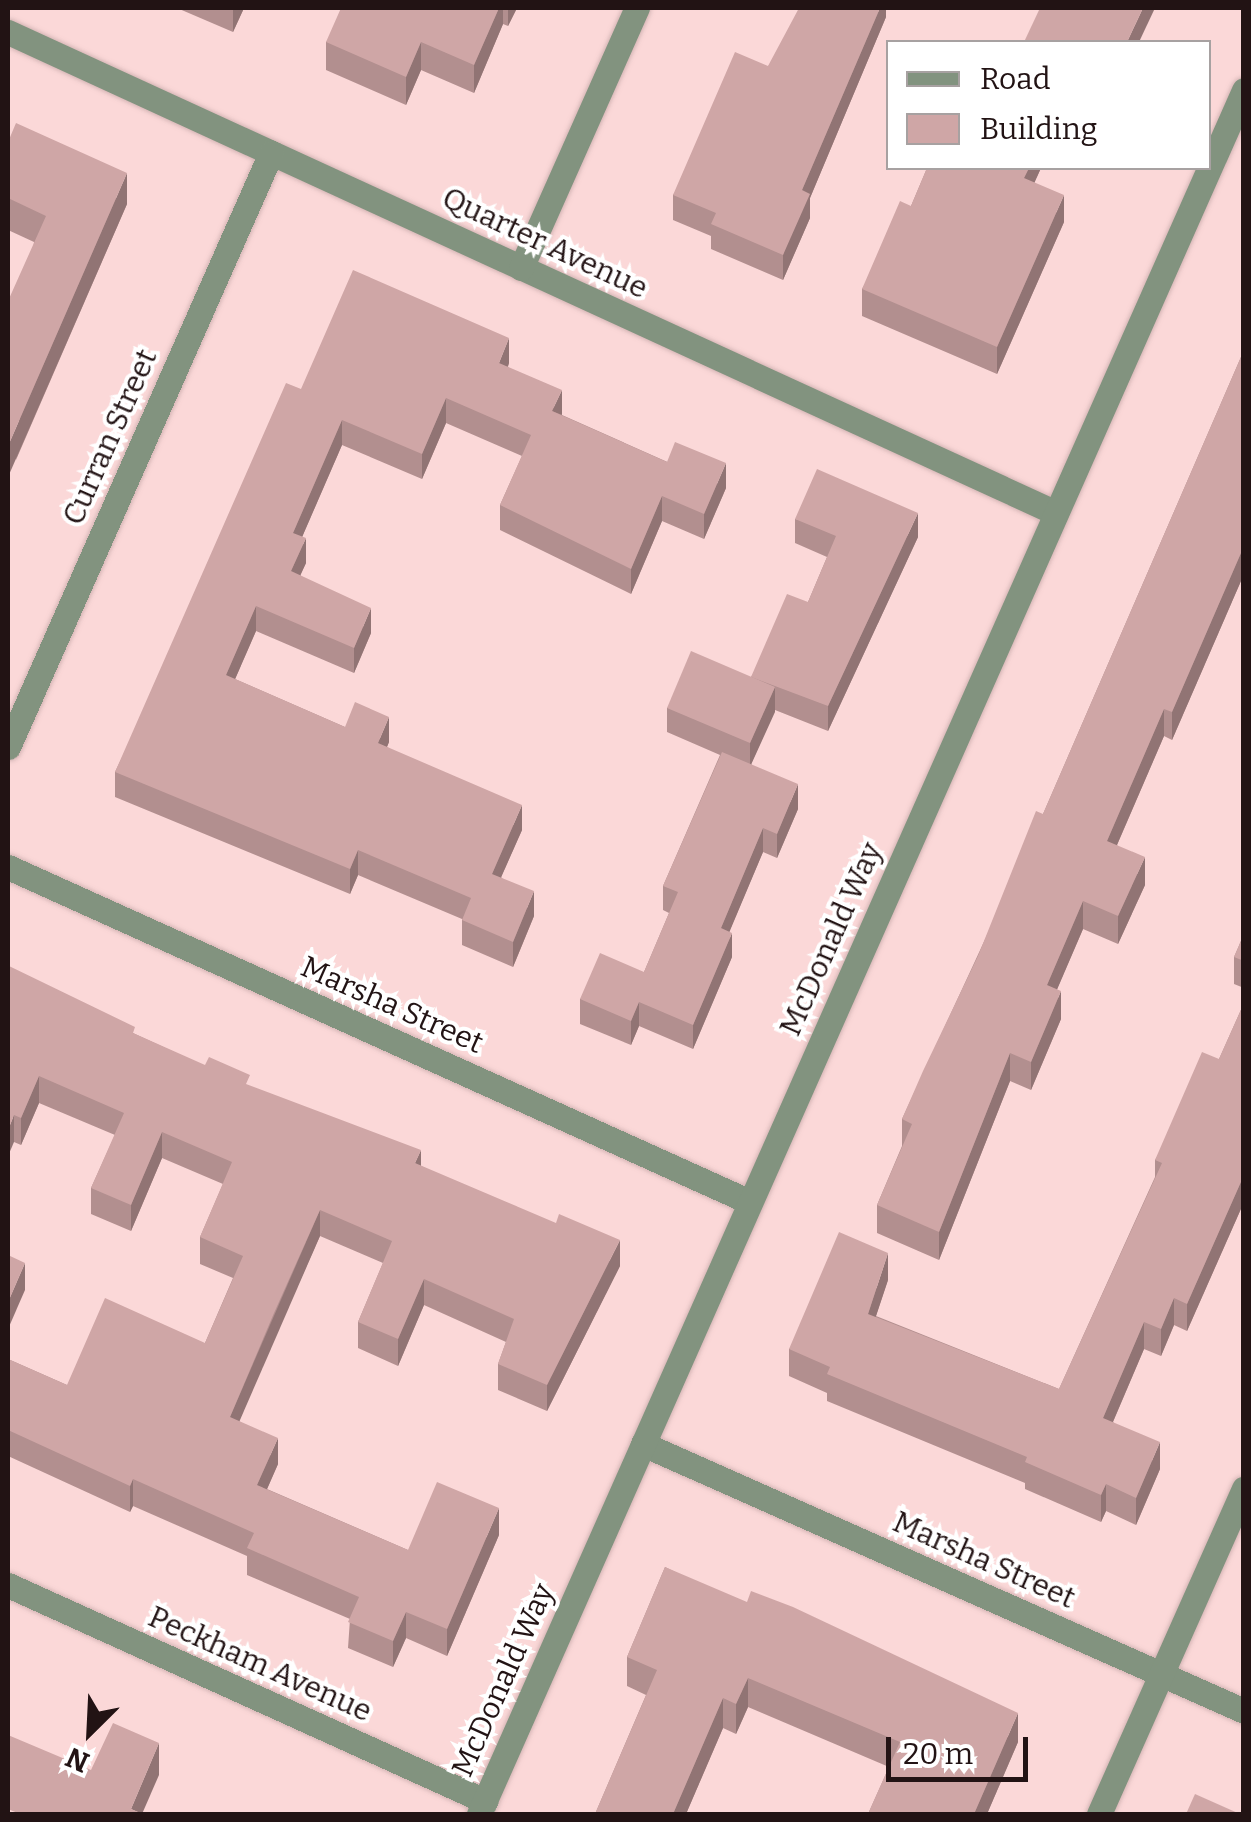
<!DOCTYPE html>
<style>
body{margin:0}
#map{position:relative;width:1251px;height:1822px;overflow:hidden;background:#fbd8d8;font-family:Bitter,serif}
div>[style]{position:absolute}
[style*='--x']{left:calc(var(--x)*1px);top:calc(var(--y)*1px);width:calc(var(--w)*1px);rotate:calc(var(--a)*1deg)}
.roads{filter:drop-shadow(0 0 2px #d4b5b5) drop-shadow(0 0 2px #d4b5b5)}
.street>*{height:25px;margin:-12.5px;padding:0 12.5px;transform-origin:12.5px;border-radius:12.5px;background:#82937f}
.wall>*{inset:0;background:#b28f8f}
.shaded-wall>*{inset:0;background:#917474}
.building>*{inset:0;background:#cfa6a6}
span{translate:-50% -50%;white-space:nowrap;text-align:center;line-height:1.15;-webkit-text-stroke:8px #fff;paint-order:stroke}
.street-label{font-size:30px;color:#221314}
.frame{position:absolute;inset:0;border:10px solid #221314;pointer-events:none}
.legend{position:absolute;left:886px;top:40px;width:325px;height:130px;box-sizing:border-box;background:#fff;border:2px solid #a7a1a1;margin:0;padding:12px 18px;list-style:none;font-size:30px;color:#221314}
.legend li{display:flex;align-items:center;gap:20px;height:50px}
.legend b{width:50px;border:2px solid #a7a1a1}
.north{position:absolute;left:40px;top:1682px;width:100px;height:100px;-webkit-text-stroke:8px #fff;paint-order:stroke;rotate:204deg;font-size:28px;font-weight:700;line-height:40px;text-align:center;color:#221314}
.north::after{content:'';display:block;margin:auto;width:35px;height:45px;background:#221314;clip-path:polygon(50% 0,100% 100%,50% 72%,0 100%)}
.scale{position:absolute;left:886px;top:1737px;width:142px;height:45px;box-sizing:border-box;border:5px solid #221314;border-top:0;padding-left:12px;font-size:30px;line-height:35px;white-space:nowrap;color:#221314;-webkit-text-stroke:8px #fff;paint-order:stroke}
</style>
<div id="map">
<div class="roads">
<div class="street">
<i style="--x:8;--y:32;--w:1153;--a:24.65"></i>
<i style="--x:521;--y:268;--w:285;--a:-66"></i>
<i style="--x:8;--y:747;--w:650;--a:-66.12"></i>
<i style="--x:8;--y:867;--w:814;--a:24.3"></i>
<i style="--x:643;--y:1444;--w:658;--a:23.95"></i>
<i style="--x:8;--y:1585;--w:524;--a:24.36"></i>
<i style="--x:479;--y:1814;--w:1886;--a:-66.07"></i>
<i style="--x:1099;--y:1814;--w:356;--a:-66"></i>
</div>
</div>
<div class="wall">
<i style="clip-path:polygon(177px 8px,244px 8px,233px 32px)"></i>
<i style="clip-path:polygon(375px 8px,517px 8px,508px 26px,503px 24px,474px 93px,421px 70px,406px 105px,326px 70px,326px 42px)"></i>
<i style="clip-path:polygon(886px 8px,886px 17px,810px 198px,810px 218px,783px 280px,711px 249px,711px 236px,673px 220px,673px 195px,768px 66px)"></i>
<i style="clip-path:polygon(8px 142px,127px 204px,16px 460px,34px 242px,8px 230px)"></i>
<i style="clip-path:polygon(927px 168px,1041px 168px,1034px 183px,1064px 222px,997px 374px,862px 316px,862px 289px,911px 206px)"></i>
<i style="clip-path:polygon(1244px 350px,1244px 574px,1172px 740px,1164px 736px,1117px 845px,1145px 885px,1118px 944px,1083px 929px,1057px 989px,1061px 1019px,1031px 1090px,1010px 1081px,939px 1260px,877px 1233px,877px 1205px,902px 1146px,902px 1119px,1043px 814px)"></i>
<i style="clip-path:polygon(509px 363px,508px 367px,562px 415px,726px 488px,704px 539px,662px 521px,631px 594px,500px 530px,500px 505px,522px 456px,446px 423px,422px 479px,342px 445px,302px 537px,306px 563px,300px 575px,371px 633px,354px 673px,256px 631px,235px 679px,345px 727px,389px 742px,387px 747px,522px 830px,501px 877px,534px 916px,513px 967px,462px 945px,462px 919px,358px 875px,350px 894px,115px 797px,115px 772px,301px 389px)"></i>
<i style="clip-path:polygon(795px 519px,918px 537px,828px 731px,775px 710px,751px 764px,798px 809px,777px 858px,763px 852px,729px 932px,732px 957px,693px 1049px,639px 1026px,631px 1045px,580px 1024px,580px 999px,644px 972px,669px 913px,663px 910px,663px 886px,720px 755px,667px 732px,667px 708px,751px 677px,808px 602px,827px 557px,795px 543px)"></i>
<i style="clip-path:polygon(1244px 934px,1244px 988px,1234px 984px,1234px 957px)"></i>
<i style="clip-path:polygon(8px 969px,135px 1034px,421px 1166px,620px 1266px,547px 1411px,498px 1390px,498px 1364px,506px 1342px,424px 1305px,398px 1366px,358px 1348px,358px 1322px,383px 1263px,320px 1236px,274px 1339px,239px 1421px,278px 1464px,267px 1489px,408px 1550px,499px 1535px,447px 1656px,406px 1638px,393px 1667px,348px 1648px,350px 1619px,247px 1575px,247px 1556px,133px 1506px,130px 1512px,8px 1456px,8px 1359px,67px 1385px,205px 1343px,233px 1278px,200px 1264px,200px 1237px,223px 1184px,162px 1158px,131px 1231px,91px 1214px,91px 1188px,115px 1135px,39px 1103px,21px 1145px,14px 1142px)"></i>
<i style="clip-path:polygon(1244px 1003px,1244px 1202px,1187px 1331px,1174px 1325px,1161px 1356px,1144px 1349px,1113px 1422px,1160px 1469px,1136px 1525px,1106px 1511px,1101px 1522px,1025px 1489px,1025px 1483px,827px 1401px,827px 1393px,789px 1376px,789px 1349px,888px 1280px,876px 1316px,1059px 1389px,1155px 1177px,1155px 1160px,1219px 1059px)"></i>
<i style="clip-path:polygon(665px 1567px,1018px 1742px,987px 1814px,868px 1814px,889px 1767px,748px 1707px,736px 1734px,723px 1728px,686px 1814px,595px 1814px,646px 1695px,627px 1686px,627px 1657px)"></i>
</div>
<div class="shaded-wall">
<i style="clip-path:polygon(233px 8px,244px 8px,233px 32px)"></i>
<i style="clip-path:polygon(499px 8px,503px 8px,503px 24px,474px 93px,474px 65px)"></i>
<i style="clip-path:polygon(508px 8px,517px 8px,508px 26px)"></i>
<i style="clip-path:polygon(880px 8px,886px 8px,886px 17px,810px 198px,810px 218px,783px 280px,783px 255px,802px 190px)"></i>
<i style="clip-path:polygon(1143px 8px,1155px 8px,1139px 42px,1127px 42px)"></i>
<i style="clip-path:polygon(421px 42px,421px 70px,406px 105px,406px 77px)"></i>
<i style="clip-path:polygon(1029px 168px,1041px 168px,1024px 206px,1024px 178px)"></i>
<i style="clip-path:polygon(127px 173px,127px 204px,8px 477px,8px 446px)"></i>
<i style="clip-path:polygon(1064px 195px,1064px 222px,997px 374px,997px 347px)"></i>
<i style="clip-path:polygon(509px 338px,509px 363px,499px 388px,499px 363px)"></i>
<i style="clip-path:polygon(562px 390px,562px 415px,552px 411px)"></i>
<i style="clip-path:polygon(446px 398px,446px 423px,422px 479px,422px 454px)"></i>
<i style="clip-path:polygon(342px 420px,342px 445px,293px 558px,293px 533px)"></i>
<i style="clip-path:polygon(726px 463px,726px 488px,704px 539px,704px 514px)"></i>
<i style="clip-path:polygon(662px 496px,662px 521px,631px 594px,631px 569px)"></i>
<i style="clip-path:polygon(918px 513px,918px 537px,828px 731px,828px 706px)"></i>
<i style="clip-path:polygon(306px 538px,306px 563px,291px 596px,291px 571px)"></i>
<i style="clip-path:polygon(1244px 546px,1244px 574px,1172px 740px,1172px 712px)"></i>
<i style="clip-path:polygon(256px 606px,256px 631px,226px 700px,226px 675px)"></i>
<i style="clip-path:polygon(371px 608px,371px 633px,354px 673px,354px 648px)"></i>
<i style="clip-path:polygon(775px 687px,775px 712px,750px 767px,750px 743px)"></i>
<i style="clip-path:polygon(1164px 709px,1164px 736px,1107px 868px,1107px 841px)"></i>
<i style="clip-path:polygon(389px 717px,389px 742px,378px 768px,378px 743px)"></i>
<i style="clip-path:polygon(798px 784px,798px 809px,777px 858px,777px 834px)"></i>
<i style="clip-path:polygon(522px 805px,522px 830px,492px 898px,492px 874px)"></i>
<i style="clip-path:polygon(763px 828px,763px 852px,721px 952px,721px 928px)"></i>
<i style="clip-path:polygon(358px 850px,358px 875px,350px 894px,350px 869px)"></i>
<i style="clip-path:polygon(1145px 857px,1145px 885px,1118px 944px,1118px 916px)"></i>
<i style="clip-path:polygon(534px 891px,534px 916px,513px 967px,513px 942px)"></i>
<i style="clip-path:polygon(1083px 901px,1083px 929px,1047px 1013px,1047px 985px)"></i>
<i style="clip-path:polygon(732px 933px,732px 957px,693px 1049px,693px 1025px)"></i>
<i style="clip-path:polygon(1061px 991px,1061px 1019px,1031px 1090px,1031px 1062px)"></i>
<i style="clip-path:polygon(639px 1002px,639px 1026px,631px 1045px,631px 1021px)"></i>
<i style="clip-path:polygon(1010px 1053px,1010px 1081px,939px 1260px,939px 1232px)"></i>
<i style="clip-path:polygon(39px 1076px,39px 1103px,21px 1145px,21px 1118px)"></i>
<i style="clip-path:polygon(14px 1115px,14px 1142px,8px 1156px,8px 1130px)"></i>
<i style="clip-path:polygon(162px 1132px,162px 1158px,131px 1231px,131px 1205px)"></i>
<i style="clip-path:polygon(421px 1150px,421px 1176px,415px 1163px)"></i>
<i style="clip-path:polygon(1244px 1175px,1244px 1202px,1187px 1331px,1187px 1304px)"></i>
<i style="clip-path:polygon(320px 1210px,320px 1236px,230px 1443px,230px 1417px)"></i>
<i style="clip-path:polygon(620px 1240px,620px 1266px,547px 1411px,547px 1385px)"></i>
<i style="clip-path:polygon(888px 1253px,888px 1280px,868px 1340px,868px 1314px)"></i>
<i style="clip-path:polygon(25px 1263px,25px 1290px,8px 1329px,8px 1302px)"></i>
<i style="clip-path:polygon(424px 1279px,424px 1305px,398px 1366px,398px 1339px)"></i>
<i style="clip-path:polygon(1174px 1298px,1174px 1325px,1161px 1356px,1161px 1329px)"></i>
<i style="clip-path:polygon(1144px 1322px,1144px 1349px,1103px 1445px,1103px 1418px)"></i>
<i style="clip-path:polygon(278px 1438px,278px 1464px,257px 1512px,257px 1485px)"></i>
<i style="clip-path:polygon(1160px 1442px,1160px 1469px,1136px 1525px,1136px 1498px)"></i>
<i style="clip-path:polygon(133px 1479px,133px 1506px,130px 1512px,130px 1486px)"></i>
<i style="clip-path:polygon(1106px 1484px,1106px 1511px,1101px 1522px,1101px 1495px)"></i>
<i style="clip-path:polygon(499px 1508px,499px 1535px,447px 1656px,447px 1629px)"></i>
<i style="clip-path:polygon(406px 1612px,406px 1638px,393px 1667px,393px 1641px)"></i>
<i style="clip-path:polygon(748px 1678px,748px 1707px,736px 1734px,736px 1704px)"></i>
<i style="clip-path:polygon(723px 1698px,723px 1728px,686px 1814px,673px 1814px)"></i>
<i style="clip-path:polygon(1018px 1713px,1018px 1742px,987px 1814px,974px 1814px)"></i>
<i style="clip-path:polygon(159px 1743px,159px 1775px,142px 1814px,131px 1809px)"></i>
</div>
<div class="building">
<i style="clip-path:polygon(341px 8px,371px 8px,375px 9px,375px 8px,499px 8px,474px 65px,421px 42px,406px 77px,326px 42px)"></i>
<i style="clip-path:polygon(799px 8px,880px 8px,802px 190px,810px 194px,783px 255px,711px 224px,716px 213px,673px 195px,735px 52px,768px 66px)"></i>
<i style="clip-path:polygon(1040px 8px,1143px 8px,1127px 42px,1024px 42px)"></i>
<i style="clip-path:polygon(16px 123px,127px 173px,8px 446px,8px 301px,46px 216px,8px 198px,8px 142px)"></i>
<i style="clip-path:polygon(927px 168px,1029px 168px,1024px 178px,1064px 195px,997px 347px,862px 289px,900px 201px,911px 206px)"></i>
<i style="clip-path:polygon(353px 270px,509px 338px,499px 363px,562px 390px,552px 411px,667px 462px,675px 442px,726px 463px,704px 514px,662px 496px,631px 569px,500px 505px,531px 435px,446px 398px,422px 454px,342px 420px,293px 533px,306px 538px,291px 571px,371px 608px,354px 648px,256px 606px,226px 675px,345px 727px,355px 702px,389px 717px,378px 743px,522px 805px,492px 874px,534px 891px,513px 942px,462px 920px,471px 898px,358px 850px,350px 869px,115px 772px,286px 383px,301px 389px)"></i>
<i style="clip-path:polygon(1244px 350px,1244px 546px,1172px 712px,1164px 709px,1107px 841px,1145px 857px,1118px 916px,1083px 901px,1047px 985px,1061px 991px,1031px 1062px,1010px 1053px,939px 1232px,877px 1205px,912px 1124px,902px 1119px,923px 1071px,978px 956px,1036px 811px,1043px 814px)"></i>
<i style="clip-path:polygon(817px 469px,918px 513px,828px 706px,751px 677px,787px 594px,808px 602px,836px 536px,795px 519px)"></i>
<i style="clip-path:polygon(691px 651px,775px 687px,750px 743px,667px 708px)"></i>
<i style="clip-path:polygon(722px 752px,798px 784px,777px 834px,763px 828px,721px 928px,732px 933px,693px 1025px,639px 1002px,631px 1021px,580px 999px,600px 953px,644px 972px,678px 892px,663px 886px)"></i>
<i style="clip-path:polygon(1244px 934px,1244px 961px,1234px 957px)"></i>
<i style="clip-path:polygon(9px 966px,135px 1027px,133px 1033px,205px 1065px,209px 1057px,250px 1075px,246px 1084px,421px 1150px,415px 1163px,556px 1223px,559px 1214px,620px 1240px,547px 1385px,498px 1364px,514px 1319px,424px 1279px,398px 1339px,358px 1322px,392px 1241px,320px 1210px,274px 1313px,230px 1417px,278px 1438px,257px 1485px,408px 1550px,437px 1482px,499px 1508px,447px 1629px,406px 1612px,393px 1641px,348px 1622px,359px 1597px,247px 1548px,254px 1533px,133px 1479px,130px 1486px,8px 1430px,8px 1359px,67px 1385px,105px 1298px,205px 1343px,243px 1256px,200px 1237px,232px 1162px,162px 1132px,131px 1205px,91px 1188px,124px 1113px,39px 1076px,21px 1118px,14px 1115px,8px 1130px)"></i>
<i style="clip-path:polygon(1244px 1003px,1244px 1175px,1187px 1304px,1174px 1298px,1161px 1329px,1144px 1322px,1103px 1418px,1160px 1442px,1136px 1498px,1106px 1484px,1101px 1495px,1025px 1462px,1027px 1457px,827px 1374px,830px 1367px,789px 1349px,839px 1232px,888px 1253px,868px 1314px,1059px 1389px,1162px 1163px,1155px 1160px,1202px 1052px,1219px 1059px)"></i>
<i style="clip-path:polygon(8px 1255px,25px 1263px,8px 1302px)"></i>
<i style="clip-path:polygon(665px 1567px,747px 1602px,751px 1591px,793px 1607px,1018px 1713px,974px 1814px,868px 1814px,900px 1742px,748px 1678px,736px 1704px,723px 1698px,673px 1814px,595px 1814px,657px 1670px,627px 1657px)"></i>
<i style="clip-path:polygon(113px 1723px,159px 1743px,131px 1809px,143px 1814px,20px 1814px,8px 1809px,8px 1735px,91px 1770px)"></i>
<i style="clip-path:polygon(1195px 1794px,1240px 1814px,1186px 1814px)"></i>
</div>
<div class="street-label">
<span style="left:545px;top:243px;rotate:25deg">Quarter Avenue</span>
<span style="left:110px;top:437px;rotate:-66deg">Curran Street</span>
<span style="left:831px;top:939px;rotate:-66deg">McDonald Way</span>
<span style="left:392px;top:1005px;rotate:24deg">Marsha Street</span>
<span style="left:984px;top:1560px;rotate:24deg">Marsha Street</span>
<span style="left:260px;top:1664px;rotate:24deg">Peckham Avenue</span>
<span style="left:503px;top:1680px;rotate:-66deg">McDonald Way</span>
</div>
<div class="frame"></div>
<ul class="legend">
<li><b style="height:12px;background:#82937f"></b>Road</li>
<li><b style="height:28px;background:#cfa6a6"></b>Building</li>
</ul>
<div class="north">N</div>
<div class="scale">20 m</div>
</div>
